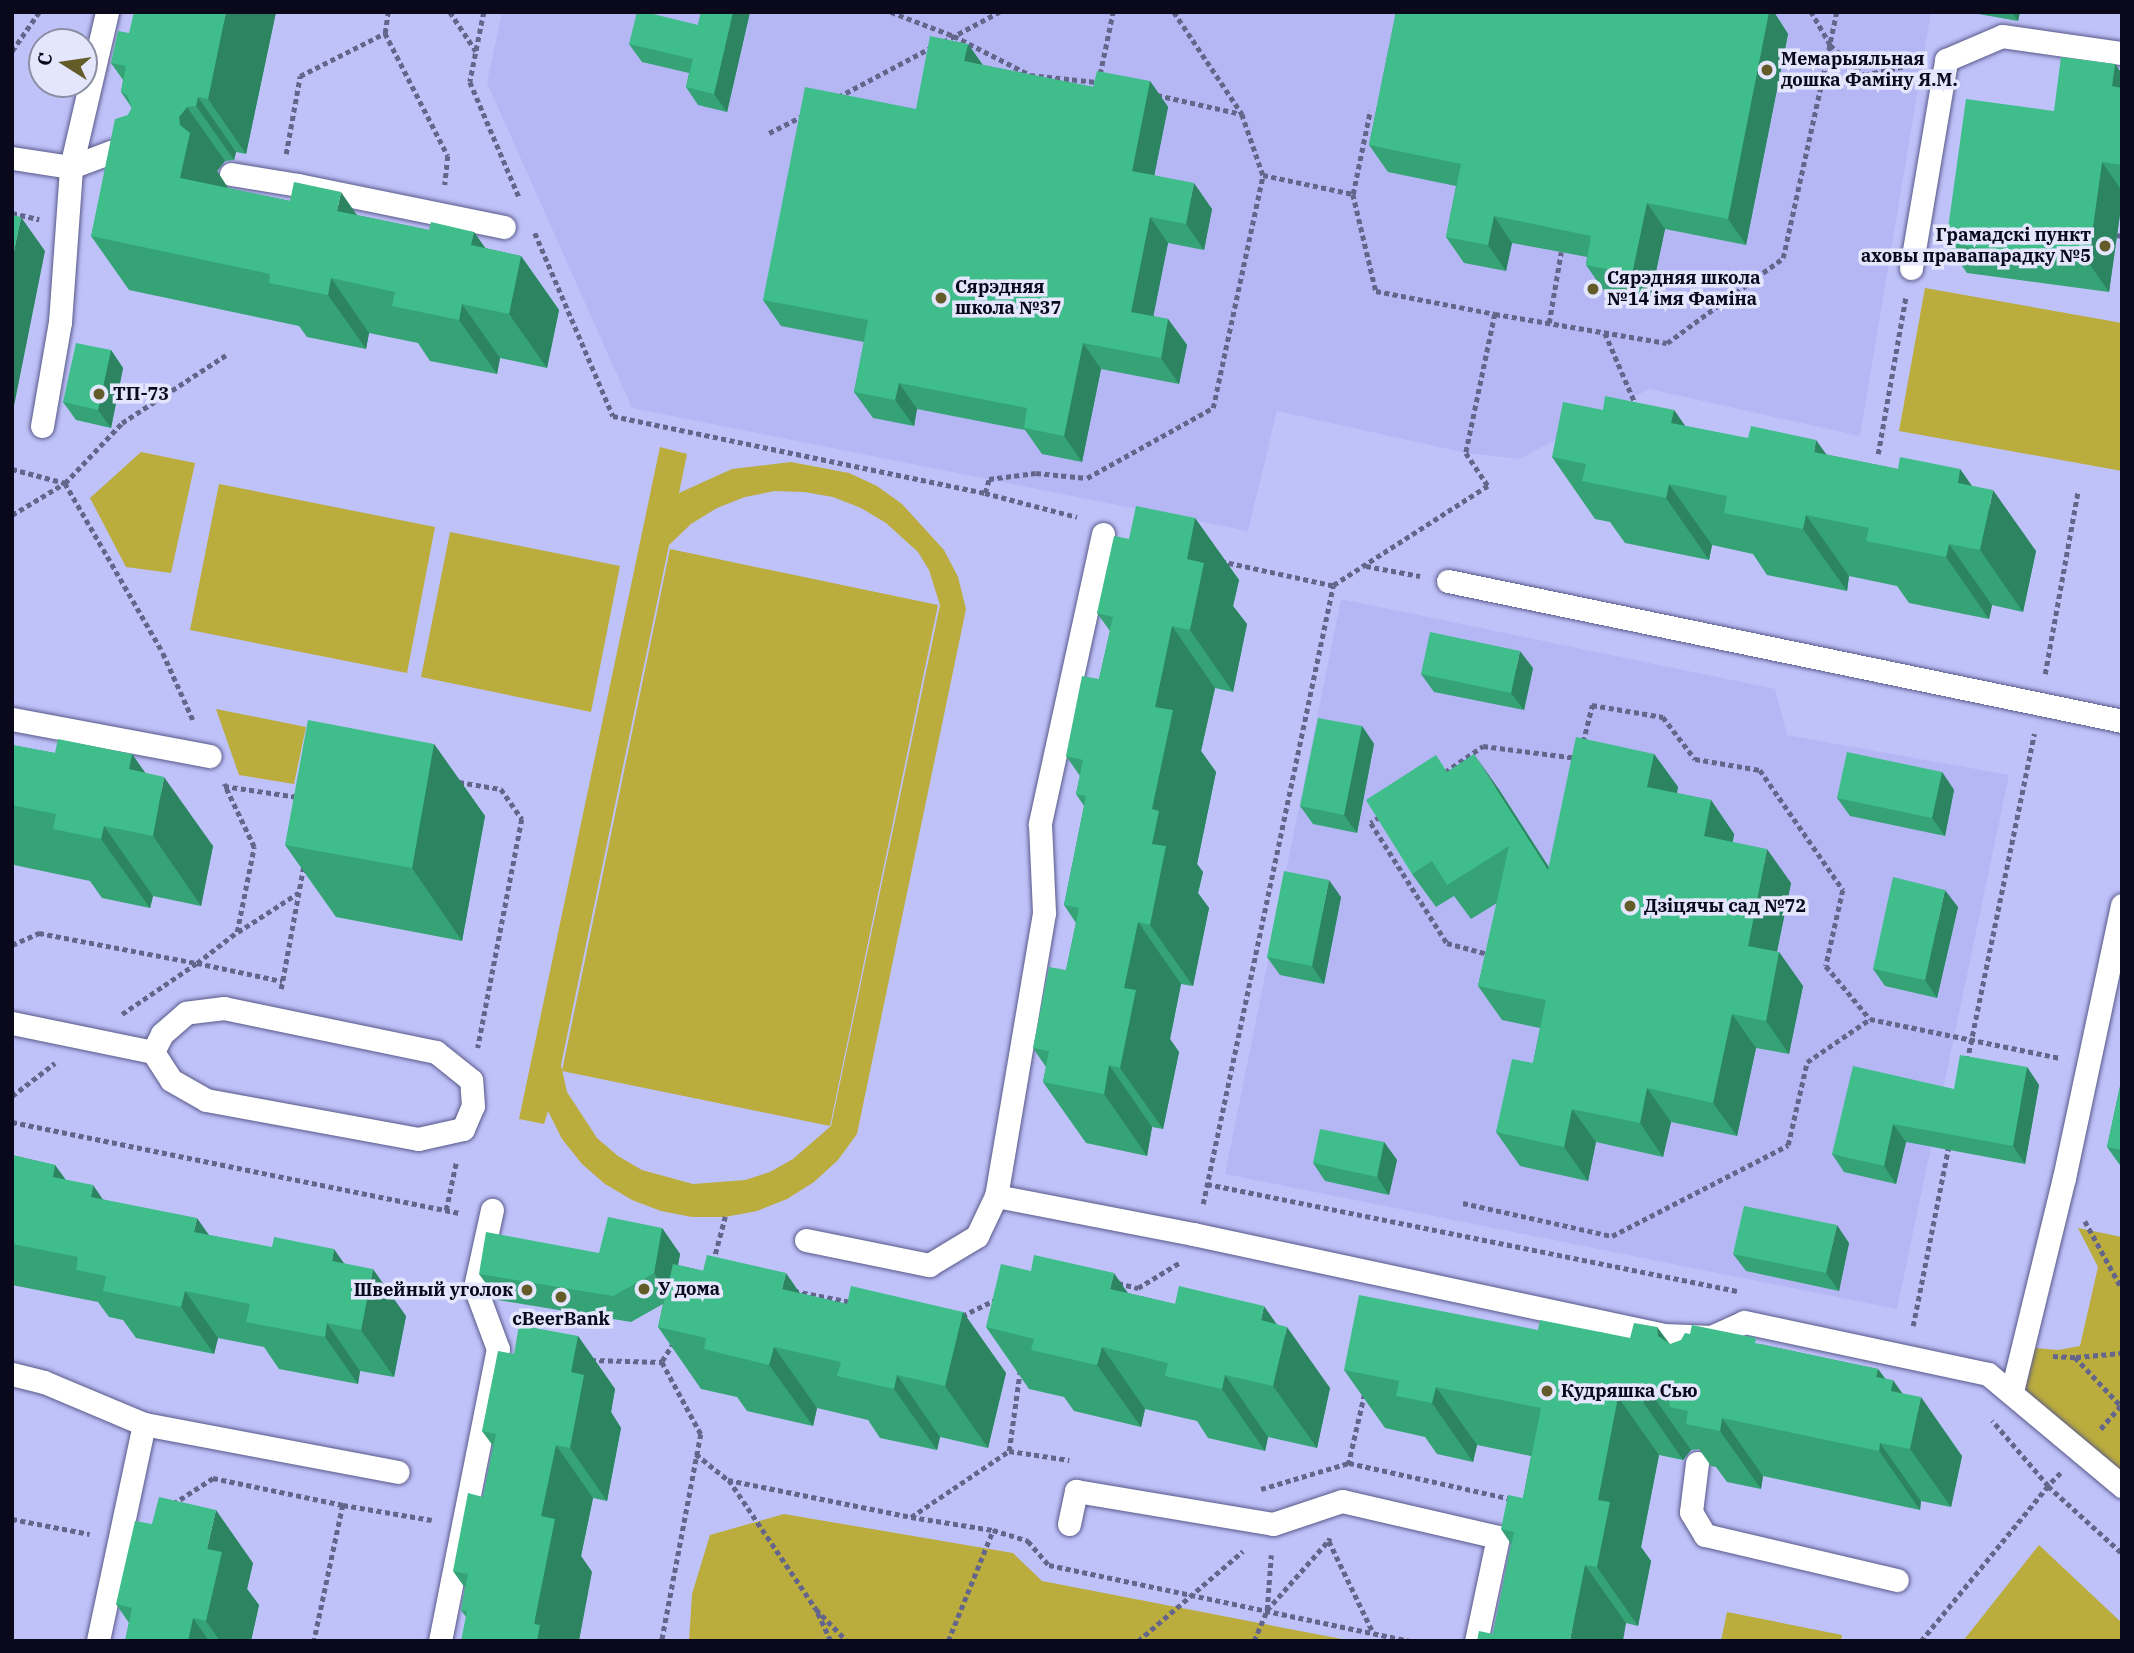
<!DOCTYPE html>
<meta charset="utf-8">
<style>
body{margin:0}
#map{position:relative;width:2134px;height:1653px;overflow:hidden;background:#bfc2f9;font-family:"IBM Plex Serif",serif}
div>[style]{position:absolute}
[style*='--x']{left:calc(var(--x)*1px);top:calc(var(--y)*1px);width:calc(var(--w)*1px);rotate:calc(var(--a)*1deg)}
.built>*{inset:0;background:#b5b7f5}
.green>*{inset:0;background:#baac3d}
.path>*{height:4.5px;margin-top:-2.25px;transform-origin:0;background:repeating-linear-gradient(90deg,#64658a 0 5px,transparent 0 8.5px)}
.roads{filter:drop-shadow(0 0 2px #585989) drop-shadow(0 0 2px #585989)}
.service>*{height:23px;margin:-11.5px;padding:0 11.5px;transform-origin:11.5px;border-radius:11.5px;background:#fff}
.wall>*{inset:0;background:#36a377}
.shaded-wall>*{inset:0;background:#2c8461}
.building>*{inset:0;background:#3fbd8a}
.dots>*{width:19px;height:19px;translate:-50% -50%;box-sizing:border-box;border:4px solid #e4e6fd;border-radius:50%}
span{translate:-50% -50%;white-space:nowrap;text-align:center;line-height:1.15;-webkit-text-stroke:7px #e4e6fd;paint-order:stroke}
.poi-label{font-size:18px;color:#09091b;font-weight:700}
.left{translate:0 -50%;text-align:left}
.right{translate:-100% -50%;text-align:right}
.frame{position:absolute;inset:0;border:14px solid #09091b;pointer-events:none}
.north{position:absolute;left:28px;top:28px;width:70px;height:70px;box-sizing:border-box;background:#e4e6fd;border:2px solid #8c8ea3;border-radius:50%;rotate:282deg;font-size:19px;font-weight:700;line-height:28px;text-align:center;color:#09091b}
.north::after{content:'';display:block;margin:auto;width:24px;height:32px;background:#635c29;clip-path:polygon(50% 0,100% 100%,50% 72%,0 100%)}
</style>
<div id="map">
<div class="built">
<i style="clip-path:polygon(502px 12px,1931px 12px,1860px 436px,1649px 389px,1520px 459px,1466px 453px,1277px 411px,1248px 531px,632px 408px,487px 83px)"></i>
<i style="clip-path:polygon(1341px 599px,1775px 689px,1787px 735px,2009px 775px,1897px 1309px,1225px 1174px)"></i>
</div>
<div class="green">
<i style="clip-path:polygon(1925px 288px,2122px 323px,2122px 471px,1899px 431px)"></i>
<i style="clip-path:polygon(evenodd,660px 447px,687px 454px,679px 493px,732px 469px,791px 462px,849px 473px,877px 486px,902px 504px,944px 550px,958px 577px,966px 609px,857px 1134px,838px 1160px,814px 1182px,787px 1199px,757px 1211px,725px 1217px,692px 1217px,661px 1211px,632px 1200px,605px 1184px,582px 1164px,562px 1139px,548px 1111px,544px 1124px,519px 1119px,660px 447px,775px 491px,804px 492px,833px 497px,861px 508px,886px 523px,918px 552px,929px 570px,940px 605px,831px 1126px,793px 1159px,770px 1172px,745px 1180px,693px 1184px,642px 1170px,618px 1156px,597px 1138px,567px 1092px,561px 1065px,669px 545px,691px 524px,717px 508px,745px 497px,775px 491px)"></i>
<i style="clip-path:polygon(141px 452px,195px 463px,171px 573px,126px 567px,90px 498px)"></i>
<i style="clip-path:polygon(219px 484px,435px 527px,407px 673px,190px 630px)"></i>
<i style="clip-path:polygon(450px 532px,620px 566px,591px 712px,421px 677px)"></i>
<i style="clip-path:polygon(670px 549px,938px 605px,830px 1126px,562px 1071px)"></i>
<i style="clip-path:polygon(216px 709px,306px 727px,294px 784px,239px 775px)"></i>
<i style="clip-path:polygon(2078px 1228px,2122px 1237px,2122px 1472px,2025px 1390px,2035px 1348px,2058px 1350px,2080px 1346px,2098px 1267px)"></i>
<i style="clip-path:polygon(784px 1514px,1013px 1553px,1042px 1581px,1352px 1641px,689px 1641px,692px 1594px,710px 1535px)"></i>
<i style="clip-path:polygon(2039px 1545px,2122px 1623px,2122px 1641px,1963px 1641px)"></i>
<i style="clip-path:polygon(1727px 1612px,1842px 1635px,1841px 1641px,1721px 1641px)"></i>
</div>
<div class="path">
<i style="--x:450;--y:12;--w:47;--a:56.3"></i>
<i style="--x:484;--y:12;--w:71;--a:101.3"></i>
<i style="--x:470;--y:82;--w:127;--a:66.9"></i>
<i style="--x:891;--y:12;--w:67;--a:20.9"></i>
<i style="--x:954;--y:36;--w:85;--a:27.2"></i>
<i style="--x:1030;--y:75;--w:67;--a:6"></i>
<i style="--x:1174;--y:12;--w:123;--a:56.3"></i>
<i style="--x:1242;--y:114;--w:65;--a:71"></i>
<i style="--x:1263;--y:175;--w:92;--a:11.9"></i>
<i style="--x:1353;--y:194;--w:100;--a:76.7"></i>
<i style="--x:1376;--y:291;--w:121;--a:10.9"></i>
<i style="--x:1495;--y:314;--w:142;--a:101.8"></i>
<i style="--x:1466;--y:453;--w:40;--a:56"></i>
<i style="--x:1488;--y:486;--w:184;--a:147.2"></i>
<i style="--x:1837;--y:12;--w:34;--a:102"></i>
<i style="--x:1830;--y:45;--w:44;--a:41.3"></i>
<i style="--x:385;--y:33;--w:138;--a:62.9"></i>
<i style="--x:448;--y:156;--w:29;--a:96"></i>
<i style="--x:943;--y:42;--w:64;--a:-28.2"></i>
<i style="--x:12;--y:51;--w:47;--a:-55.3"></i>
<i style="--x:1100;--y:74;--w:63;--a:-78.2"></i>
<i style="--x:1823;--y:84;--w:93;--a:-12.4"></i>
<i style="--x:1157;--y:95;--w:86;--a:12.7"></i>
<i style="--x:838;--y:97;--w:106;--a:-28"></i>
<i style="--x:769;--y:133;--w:37;--a:-27"></i>
<i style="--x:286;--y:154;--w:79;--a:-79.8"></i>
<i style="--x:300;--y:76;--w:95;--a:-26.8"></i>
<i style="--x:385;--y:33;--w:21;--a:-82"></i>
<i style="--x:1353;--y:194;--w:85;--a:-78.4"></i>
<i style="--x:12;--y:213;--w:28;--a:13"></i>
<i style="--x:535;--y:233;--w:199;--a:66.9"></i>
<i style="--x:613;--y:416;--w:380;--a:11.7"></i>
<i style="--x:985;--y:493;--w:95;--a:14.6"></i>
<i style="--x:2117;--y:235;--w:5;--a:11"></i>
<i style="--x:1495;--y:314;--w:174;--a:9.6"></i>
<i style="--x:1667;--y:343;--w:144;--a:-36.2"></i>
<i style="--x:1783;--y:258;--w:218;--a:-77.6"></i>
<i style="--x:1830;--y:45;--w:38;--a:-120"></i>
<i style="--x:1549;--y:323;--w:72;--a:-80.4"></i>
<i style="--x:1605;--y:333;--w:78;--a:66.7"></i>
<i style="--x:1878;--y:454;--w:160;--a:-80"></i>
<i style="--x:12;--y:469;--w:55;--a:14.8"></i>
<i style="--x:65;--y:483;--w:196;--a:60"></i>
<i style="--x:163;--y:653;--w:76;--a:65.8"></i>
<i style="--x:985;--y:493;--w:15;--a:-74"></i>
<i style="--x:989;--y:479;--w:47;--a:-7.3"></i>
<i style="--x:1036;--y:473;--w:51;--a:5.6"></i>
<i style="--x:1087;--y:478;--w:144;--a:-29.1"></i>
<i style="--x:1213;--y:408;--w:238;--a:-77.9"></i>
<i style="--x:12;--y:515;--w:62;--a:-31.1"></i>
<i style="--x:65;--y:483;--w:83;--a:-46.5"></i>
<i style="--x:122;--y:423;--w:124;--a:-33.2"></i>
<i style="--x:1366;--y:566;--w:55;--a:10.5"></i>
<i style="--x:2045;--y:674;--w:186;--a:-79.8"></i>
<i style="--x:1583;--y:742;--w:38;--a:-76"></i>
<i style="--x:1592;--y:705;--w:72;--a:9.6"></i>
<i style="--x:1663;--y:717;--w:53;--a:52.7"></i>
<i style="--x:1695;--y:759;--w:66;--a:9.6"></i>
<i style="--x:1760;--y:770;--w:146;--a:55.3"></i>
<i style="--x:1843;--y:890;--w:78;--a:102.6"></i>
<i style="--x:1826;--y:966;--w:69;--a:50.3"></i>
<i style="--x:1445;--y:772;--w:46;--a:-34.4"></i>
<i style="--x:1483;--y:746;--w:95;--a:7.3"></i>
<i style="--x:459;--y:782;--w:43;--a:9.5"></i>
<i style="--x:501;--y:789;--w:37;--a:55"></i>
<i style="--x:522;--y:819;--w:233;--a:100.9"></i>
<i style="--x:224;--y:786;--w:75;--a:8.5"></i>
<i style="--x:1380;--y:817;--w:11;--a:146"></i>
<i style="--x:1371;--y:823;--w:142;--a:57.7"></i>
<i style="--x:1447;--y:943;--w:42;--a:15"></i>
<i style="--x:238;--y:932;--w:72;--a:-33"></i>
<i style="--x:12;--y:945;--w:30;--a:-24"></i>
<i style="--x:39;--y:933;--w:161;--a:10.8"></i>
<i style="--x:197;--y:963;--w:51;--a:-37.8"></i>
<i style="--x:237;--y:932;--w:87;--a:-78.7"></i>
<i style="--x:254;--y:847;--w:70;--a:-115.5"></i>
<i style="--x:281;--y:989;--w:127;--a:-79.6"></i>
<i style="--x:122;--y:1014;--w:91;--a:-34.2"></i>
<i style="--x:197;--y:963;--w:87;--a:12"></i>
<i style="--x:1967;--y:1061;--w:334;--a:-78.4"></i>
<i style="--x:12;--y:1096;--w:54;--a:-37.5"></i>
<i style="--x:12;--y:1122;--w:458;--a:11.5"></i>
<i style="--x:1207;--y:1184;--w:541;--a:11.41"></i>
<i style="--x:1463;--y:1203;--w:153;--a:12.5"></i>
<i style="--x:1612;--y:1236;--w:198;--a:-27.3"></i>
<i style="--x:1788;--y:1145;--w:85;--a:-77.1"></i>
<i style="--x:1807;--y:1062;--w:76;--a:-34.3"></i>
<i style="--x:1870;--y:1019;--w:194;--a:11.6"></i>
<i style="--x:1203;--y:1204;--w:632;--a:-78.12"></i>
<i style="--x:1333;--y:586;--w:113;--a:-167.7"></i>
<i style="--x:446;--y:1210;--w:48;--a:-78"></i>
<i style="--x:2085;--y:1221;--w:77;--a:61.4"></i>
<i style="--x:713;--y:1262;--w:47;--a:-75.1"></i>
<i style="--x:1118;--y:1283;--w:21;--a:14"></i>
<i style="--x:1138;--y:1288;--w:48;--a:-31.4"></i>
<i style="--x:794;--y:1291;--w:58;--a:10.9"></i>
<i style="--x:962;--y:1316;--w:37;--a:-26"></i>
<i style="--x:1913;--y:1326;--w:185;--a:-78.8"></i>
<i style="--x:2053;--y:1356;--w:22;--a:3"></i>
<i style="--x:2075;--y:1357;--w:67;--a:46.8"></i>
<i style="--x:2121;--y:1406;--w:32;--a:131"></i>
<i style="--x:2076;--y:1357;--w:46;--a:-5"></i>
<i style="--x:591;--y:1360;--w:71;--a:1.6"></i>
<i style="--x:662;--y:1362;--w:82;--a:61.6"></i>
<i style="--x:701;--y:1434;--w:211;--a:100.7"></i>
<i style="--x:662;--y:1361;--w:22;--a:-58"></i>
<i style="--x:1009;--y:1451;--w:61;--a:8.5"></i>
<i style="--x:696;--y:1454;--w:41;--a:39.1"></i>
<i style="--x:728;--y:1480;--w:187;--a:11.4"></i>
<i style="--x:911;--y:1517;--w:83;--a:9"></i>
<i style="--x:993;--y:1530;--w:37;--a:17"></i>
<i style="--x:1028;--y:1541;--w:32;--a:49"></i>
<i style="--x:1049;--y:1565;--w:370;--a:11.9"></i>
<i style="--x:1348;--y:1465;--w:72;--a:-77.1"></i>
<i style="--x:2061;--y:1473;--w:18;--a:135"></i>
<i style="--x:2048;--y:1486;--w:100;--a:42.2"></i>
<i style="--x:729;--y:1480;--w:156;--a:56"></i>
<i style="--x:816;--y:1609;--w:45;--a:45.9"></i>
<i style="--x:1261;--y:1489;--w:92;--a:-16.5"></i>
<i style="--x:1349;--y:1463;--w:166;--a:12.5"></i>
<i style="--x:173;--y:1504;--w:48;--a:-33"></i>
<i style="--x:213;--y:1478;--w:133;--a:11.7"></i>
<i style="--x:343;--y:1505;--w:139;--a:102"></i>
<i style="--x:343;--y:1505;--w:90;--a:9.6"></i>
<i style="--x:911;--y:1517;--w:118;--a:-34"></i>
<i style="--x:1009;--y:1451;--w:81;--a:-82.2"></i>
<i style="--x:12;--y:1519;--w:79;--a:10.9"></i>
<i style="--x:1330;--y:1538;--w:3;--a:108"></i>
<i style="--x:1329;--y:1541;--w:101;--a:64.2"></i>
<i style="--x:1267;--y:1610;--w:55;--a:-85.8"></i>
<i style="--x:818;--y:1613;--w:31;--a:65"></i>
<i style="--x:948;--y:1641;--w:120;--a:-67.9"></i>
<i style="--x:1138;--y:1641;--w:138;--a:-40.6"></i>
<i style="--x:1254;--y:1641;--w:34;--a:-67"></i>
<i style="--x:1267;--y:1610;--w:92;--a:-48.5"></i>
<i style="--x:1921;--y:1641;--w:200;--a:-50.7"></i>
<i style="--x:2048;--y:1486;--w:86;--a:-130.7"></i>
</div>
<div class="roads">
<div class="service">
<i style="--x:12;--y:158;--w:60;--a:8.7"></i>
<i style="--x:71;--y:167;--w:43;--a:-20.6"></i>
<i style="--x:111;--y:152;--w:27;--a:10"></i>
<i style="--x:231;--y:174;--w:68;--a:9.3"></i>
<i style="--x:298;--y:185;--w:210;--a:11.5"></i>
<i style="--x:1911;--y:268;--w:211;--a:-80.4"></i>
<i style="--x:1946;--y:60;--w:61;--a:-23.2"></i>
<i style="--x:2002;--y:36;--w:121;--a:8.1"></i>
<i style="--x:42;--y:426;--w:106;--a:-80.2"></i>
<i style="--x:60;--y:322;--w:155;--a:-85.9"></i>
<i style="--x:71;--y:167;--w:159;--a:-76.9"></i>
<i style="--x:1103;--y:534;--w:297;--a:102.3"></i>
<i style="--x:1040;--y:824;--w:89;--a:87.4"></i>
<i style="--x:1044;--y:913;--w:287;--a:99.6"></i>
<i style="--x:996;--y:1196;--w:201;--a:10.9"></i>
<i style="--x:1193;--y:1234;--w:482;--a:12.1"></i>
<i style="--x:1664;--y:1335;--w:47;--a:2.4"></i>
<i style="--x:1711;--y:1337;--w:36;--a:-24"></i>
<i style="--x:1744;--y:1322;--w:249;--a:12"></i>
<i style="--x:1988;--y:1374;--w:175;--a:39.9"></i>
<i style="--x:1448;--y:581;--w:688;--a:11.73"></i>
<i style="--x:12;--y:719;--w:201;--a:10.6"></i>
<i style="--x:12;--y:1023;--w:144;--a:11.6"></i>
<i style="--x:153;--y:1052;--w:33;--a:57"></i>
<i style="--x:171;--y:1080;--w:40;--a:29.7"></i>
<i style="--x:206;--y:1100;--w:216;--a:10.4"></i>
<i style="--x:418;--y:1139;--w:46;--a:-12.5"></i>
<i style="--x:463;--y:1129;--w:25;--a:-67"></i>
<i style="--x:473;--y:1106;--w:26;--a:-94"></i>
<i style="--x:471;--y:1080;--w:45;--a:-141.3"></i>
<i style="--x:436;--y:1052;--w:217;--a:-168.3"></i>
<i style="--x:224;--y:1008;--w:38;--a:173"></i>
<i style="--x:186;--y:1013;--w:32;--a:139"></i>
<i style="--x:162;--y:1034;--w:20;--a:117"></i>
<i style="--x:806;--y:1240;--w:126;--a:11.5"></i>
<i style="--x:929;--y:1265;--w:56;--a:-31.1"></i>
<i style="--x:977;--y:1236;--w:44;--a:-64.6"></i>
<i style="--x:12;--y:1374;--w:33;--a:14"></i>
<i style="--x:44;--y:1382;--w:108;--a:22.8"></i>
<i style="--x:144;--y:1424;--w:222;--a:102"></i>
<i style="--x:2012;--y:1391;--w:219;--a:-76.3"></i>
<i style="--x:2064;--y:1178;--w:279;--a:-78"></i>
<i style="--x:144;--y:1424;--w:258;--a:10.7"></i>
<i style="--x:1697;--y:1463;--w:49;--a:97"></i>
<i style="--x:1691;--y:1512;--w:27;--a:59"></i>
<i style="--x:1705;--y:1535;--w:197;--a:13.2"></i>
<i style="--x:1069;--y:1524;--w:34;--a:-78"></i>
<i style="--x:1076;--y:1491;--w:200;--a:9.5"></i>
<i style="--x:1273;--y:1524;--w:73;--a:-18.4"></i>
<i style="--x:1342;--y:1501;--w:160;--a:13"></i>
<i style="--x:1498;--y:1537;--w:106;--a:101.9"></i>
<i style="--x:440;--y:1641;--w:298;--a:-78.8"></i>
<i style="--x:498;--y:1349;--w:66;--a:-110.4"></i>
<i style="--x:475;--y:1287;--w:79;--a:-77.6"></i>
</div>
</div>
<div class="wall">
<i style="clip-path:polygon(276px 12px,246px 154px,236px 152px,234px 160px,225px 161px,217px 171px,228px 188px,429px 230px,474px 232px,485px 248px,521px 256px,559px 310px,547px 368px,500px 358px,497px 374px,430px 361px,418px 343px,369px 333px,366px 349px,307px 337px,299px 326px,129px 290px,91px 236px,128px 115px,132px 108px,121px 92px,123px 80px,111px 63px,129px 33px)"></i>
<i style="clip-path:polygon(701px 12px,750px 12px,727px 112px,698px 105px,686px 87px,689px 73px,642px 62px,629px 44px,698px 25px)"></i>
<i style="clip-path:polygon(1396px 12px,1774px 12px,1788px 34px,1746px 245px,1665px 229px,1650px 300px,1604px 291px,1586px 265px,1587px 257px,1561px 252px,1512px 243px,1506px 271px,1464px 263px,1446px 237px,1456px 186px,1388px 172px,1369px 145px)"></i>
<i style="clip-path:polygon(1967px 12px,2020px 12px,2018px 21px)"></i>
<i style="clip-path:polygon(968px 44px,983px 65px,1093px 87px,1150px 81px,1168px 107px,1154px 175px,1212px 209px,1204px 250px,1168px 243px,1153px 316px,1168px 319px,1187px 345px,1179px 384px,1101px 369px,1082px 462px,1042px 454px,1025px 430px,917px 409px,914px 426px,873px 418px,854px 392px,864px 342px,781px 326px,763px 300px)"></i>
<i style="clip-path:polygon(2115px 64px,2122px 74px,2122px 200px,2109px 292px,1967px 273px,1946px 243px,2054px 111px)"></i>
<i style="clip-path:polygon(111px 350px,123px 368px,111px 428px,76px 420px,63px 402px)"></i>
<i style="clip-path:polygon(1603px 410px,1674px 410px,1685px 426px,1898px 469px,1960px 469px,1971px 485px,2036px 551px,2023px 612px,1992px 605px,1989px 619px,1909px 603px,1897px 586px,1849px 576px,1847px 591px,1767px 575px,1753px 554px,1712px 545px,1709px 560px,1625px 543px,1610px 522px,1595px 519px,1552px 457px)"></i>
<i style="clip-path:polygon(1195px 518px,1239px 580px,1233px 606px,1247px 624px,1233px 692px,1215px 688px,1201px 751px,1216px 772px,1197px 864px,1203px 872px,1198px 893px,1209px 908px,1193px 986px,1181px 984px,1170px 1039px,1179px 1052px,1163px 1129px,1152px 1127px,1147px 1156px,1086px 1143px,1043px 1082px,1046px 1067px,1033px 1048px,1066px 970px,1076px 923px,1064px 905px,1084px 806px,1076px 794px,1080px 776px,1066px 756px,1099px 679px,1110px 631px,1097px 613px,1129px 539px)"></i>
<i style="clip-path:polygon(1533px 668px,1524px 710px,1434px 692px,1421px 674px)"></i>
<i style="clip-path:polygon(1362px 726px,1374px 744px,1357px 833px,1313px 824px,1300px 806px)"></i>
<i style="clip-path:polygon(434px 744px,485px 816px,462px 941px,336px 917px,285px 845px)"></i>
<i style="clip-path:polygon(12px 745px,55px 753px,132px 754px,145px 773px,213px 846px,201px 906px,153px 896px,150px 908px,102px 898px,90px 881px,14px 865px,12px 875px)"></i>
<i style="clip-path:polygon(1654px 754px,1678px 787px,1677px 793px,1711px 800px,1734px 834px,1733px 842px,1791px 883px,1777px 952px,1779px 952px,1803px 986px,1789px 1054px,1756px 1048px,1737px 1136px,1671px 1122px,1663px 1157px,1596px 1142px,1588px 1181px,1520px 1166px,1496px 1132px,1533px 1063px,1540px 1028px,1502px 1020px,1478px 986px,1497px 903px,1471px 919px,1454px 896px,1436px 907px,1412px 874px,1448px 771px,1498px 788px,1549px 867px)"></i>
<i style="clip-path:polygon(1942px 772px,1954px 790px,1945px 836px,1850px 816px,1837px 798px)"></i>
<i style="clip-path:polygon(1341px 897px,1324px 984px,1280px 975px,1267px 957px)"></i>
<i style="clip-path:polygon(1958px 907px,1937px 998px,1885px 986px,1873px 969px)"></i>
<i style="clip-path:polygon(2027px 1067px,2039px 1085px,2025px 1164px,1906px 1142px,1896px 1184px,1844px 1172px,1832px 1154px,1954px 1089px)"></i>
<i style="clip-path:polygon(2122px 1077px,2122px 1168px,2107px 1147px)"></i>
<i style="clip-path:polygon(1384px 1142px,1397px 1160px,1389px 1195px,1325px 1181px,1313px 1163px)"></i>
<i style="clip-path:polygon(12px 1155px,55px 1165px,66px 1180px,102px 1199px,209px 1235px,344px 1263px,406px 1316px,394px 1377px,360px 1371px,358px 1384px,279px 1369px,264px 1347px,218px 1338px,214px 1354px,136px 1338px,123px 1320px,109px 1317px,98px 1302px,12px 1285px)"></i>
<i style="clip-path:polygon(662px 1228px,680px 1254px,678px 1265px,847px 1304px,963px 1312px,1006px 1373px,988px 1448px,940px 1437px,937px 1450px,880px 1438px,868px 1420px,817px 1408px,813px 1426px,747px 1411px,737px 1397px,701px 1389px,658px 1327px,663px 1304px,631px 1322px,498px 1300px,479px 1274px,599px 1253px)"></i>
<i style="clip-path:polygon(1849px 1243px,1839px 1291px,1746px 1271px,1733px 1254px)"></i>
<i style="clip-path:polygon(1128px 1293px,1175px 1304px,1277px 1324px,1330px 1388px,1317px 1448px,1268px 1437px,1265px 1451px,1208px 1438px,1197px 1421px,1145px 1409px,1141px 1427px,1074px 1411px,1064px 1397px,1029px 1389px,986px 1327px)"></i>
<i style="clip-path:polygon(1657px 1327px,1670px 1344px,1760px 1344px,1878px 1369px,1885px 1378px,1902px 1393px,1962px 1456px,1951px 1507px,1921px 1501px,1920px 1510px,1763px 1476px,1761px 1489px,1727px 1482px,1716px 1467px,1711px 1466px,1699px 1449px,1691px 1450px,1683px 1460px,1659px 1455px,1641px 1547px,1651px 1561px,1638px 1626px,1626px 1623px,1493px 1634px,1511px 1544px,1501px 1529px,1523px 1498px,1531px 1456px,1477px 1445px,1473px 1462px,1437px 1454px,1425px 1437px,1385px 1428px,1344px 1370px,1538px 1330px,1630px 1338px)"></i>
<i style="clip-path:polygon(578px 1336px,615px 1389px,611px 1412px,621px 1428px,607px 1501px,593px 1498px,581px 1556px,592px 1572px,466px 1617px,461px 1610px,465px 1588px,453px 1571px,483px 1497px,493px 1446px,482px 1431px,514px 1354px)"></i>
<i style="clip-path:polygon(253px 1563px,247px 1589px,259px 1605px,251px 1641px,125px 1641px,129px 1623px,116px 1604px)"></i>
</div>
<div class="shaded-wall">
<i style="clip-path:polygon(226px 12px,276px 12px,246px 154px,208px 99px)"></i>
<i style="clip-path:polygon(733px 12px,750px 12px,727px 112px,714px 94px)"></i>
<i style="clip-path:polygon(1769px 12px,1774px 12px,1788px 34px,1746px 245px,1728px 219px)"></i>
<i style="clip-path:polygon(2012px 12px,2020px 12px,2018px 21px)"></i>
<i style="clip-path:polygon(968px 44px,986px 70px,964px 61px)"></i>
<i style="clip-path:polygon(2115px 64px,2122px 74px,2122px 100px,2112px 86px)"></i>
<i style="clip-path:polygon(1150px 81px,1168px 107px,1150px 197px,1132px 171px)"></i>
<i style="clip-path:polygon(198px 97px,236px 152px,234px 160px,196px 106px)"></i>
<i style="clip-path:polygon(187px 107px,225px 161px,217px 171px,228px 188px,180px 178px,179px 117px)"></i>
<i style="clip-path:polygon(2102px 162px,2122px 191px,2122px 200px,2109px 292px,2088px 262px)"></i>
<i style="clip-path:polygon(1194px 183px,1212px 209px,1204px 250px,1186px 224px)"></i>
<i style="clip-path:polygon(341px 192px,379px 247px,337px 211px)"></i>
<i style="clip-path:polygon(1647px 203px,1665px 229px,1650px 300px,1632px 274px)"></i>
<i style="clip-path:polygon(1494px 216px,1512px 243px,1506px 271px,1488px 245px)"></i>
<i style="clip-path:polygon(21px 217px,45px 251px,12px 416px,12px 261px)"></i>
<i style="clip-path:polygon(1150px 217px,1168px 243px,1149px 338px,1131px 312px)"></i>
<i style="clip-path:polygon(474px 232px,512px 286px,471px 245px)"></i>
<i style="clip-path:polygon(521px 256px,559px 310px,547px 368px,509px 314px)"></i>
<i style="clip-path:polygon(331px 278px,369px 333px,366px 349px,328px 295px)"></i>
<i style="clip-path:polygon(462px 304px,500px 358px,497px 374px,459px 320px)"></i>
<i style="clip-path:polygon(1168px 319px,1187px 345px,1179px 384px,1161px 358px)"></i>
<i style="clip-path:polygon(1083px 343px,1101px 369px,1082px 462px,1064px 436px)"></i>
<i style="clip-path:polygon(111px 350px,123px 368px,111px 428px,98px 410px)"></i>
<i style="clip-path:polygon(899px 383px,917px 409px,914px 426px,895px 400px)"></i>
<i style="clip-path:polygon(1674px 410px,1717px 471px,1671px 423px)"></i>
<i style="clip-path:polygon(1816px 440px,1860px 501px,1814px 452px)"></i>
<i style="clip-path:polygon(1960px 469px,1989px 510px,1993px 490px,2036px 551px,2023px 612px,1980px 550px,1958px 483px)"></i>
<i style="clip-path:polygon(1669px 484px,1712px 545px,1709px 560px,1666px 498px)"></i>
<i style="clip-path:polygon(1806px 515px,1849px 576px,1847px 591px,1803px 529px)"></i>
<i style="clip-path:polygon(1195px 518px,1239px 580px,1233px 606px,1247px 624px,1233px 692px,1190px 630px,1187px 559px)"></i>
<i style="clip-path:polygon(1949px 544px,1992px 605px,1989px 619px,1946px 557px)"></i>
<i style="clip-path:polygon(1172px 626px,1215px 688px,1201px 751px,1216px 772px,1197px 864px,1203px 872px,1198px 893px,1209px 908px,1193px 986px,1150px 925px,1152px 844px,1152px 809px,1155px 707px)"></i>
<i style="clip-path:polygon(1520px 651px,1533px 668px,1524px 710px,1511px 693px)"></i>
<i style="clip-path:polygon(1362px 726px,1374px 744px,1357px 833px,1344px 815px)"></i>
<i style="clip-path:polygon(434px 744px,485px 816px,462px 941px,412px 868px)"></i>
<i style="clip-path:polygon(132px 754px,161px 795px,164px 777px,213px 846px,201px 906px,153px 836px,129px 769px)"></i>
<i style="clip-path:polygon(1474px 754px,1498px 788px,1572px 904px,1548px 870px)"></i>
<i style="clip-path:polygon(1654px 754px,1678px 787px,1671px 821px,1647px 787px)"></i>
<i style="clip-path:polygon(1942px 772px,1954px 790px,1945px 836px,1932px 818px)"></i>
<i style="clip-path:polygon(1711px 800px,1734px 834px,1727px 870px,1704px 836px)"></i>
<i style="clip-path:polygon(104px 826px,153px 896px,150px 908px,101px 839px)"></i>
<i style="clip-path:polygon(1767px 849px,1791px 883px,1771px 980px,1748px 946px)"></i>
<i style="clip-path:polygon(1329px 880px,1341px 897px,1324px 984px,1312px 966px)"></i>
<i style="clip-path:polygon(1945px 890px,1958px 907px,1937px 998px,1925px 980px)"></i>
<i style="clip-path:polygon(1138px 922px,1181px 984px,1170px 1039px,1179px 1052px,1163px 1129px,1120px 1068px,1124px 988px)"></i>
<i style="clip-path:polygon(1779px 952px,1803px 986px,1789px 1054px,1766px 1021px)"></i>
<i style="clip-path:polygon(1732px 1014px,1756px 1048px,1737px 1136px,1713px 1103px)"></i>
<i style="clip-path:polygon(1109px 1065px,1152px 1127px,1147px 1156px,1104px 1094px)"></i>
<i style="clip-path:polygon(2027px 1067px,2039px 1085px,2025px 1164px,2013px 1146px)"></i>
<i style="clip-path:polygon(1647px 1088px,1671px 1122px,1663px 1157px,1640px 1123px)"></i>
<i style="clip-path:polygon(1572px 1109px,1596px 1142px,1588px 1181px,1564px 1147px)"></i>
<i style="clip-path:polygon(1893px 1124px,1906px 1142px,1896px 1184px,1884px 1166px)"></i>
<i style="clip-path:polygon(1384px 1142px,1397px 1160px,1389px 1195px,1377px 1177px)"></i>
<i style="clip-path:polygon(55px 1165px,88px 1212px,53px 1177px)"></i>
<i style="clip-path:polygon(93px 1185px,126px 1233px,91px 1197px)"></i>
<i style="clip-path:polygon(197px 1218px,230px 1265px,194px 1232px)"></i>
<i style="clip-path:polygon(1837px 1225px,1849px 1243px,1839px 1291px,1826px 1273px)"></i>
<i style="clip-path:polygon(662px 1228px,680px 1254px,672px 1299px,654px 1273px)"></i>
<i style="clip-path:polygon(334px 1249px,367px 1296px,332px 1261px)"></i>
<i style="clip-path:polygon(373px 1269px,406px 1316px,394px 1377px,361px 1330px)"></i>
<i style="clip-path:polygon(786px 1273px,829px 1335px,782px 1289px)"></i>
<i style="clip-path:polygon(1114px 1273px,1157px 1335px,1110px 1289px)"></i>
<i style="clip-path:polygon(185px 1291px,218px 1338px,214px 1354px,181px 1307px)"></i>
<i style="clip-path:polygon(1264px 1306px,1285px 1336px,1287px 1327px,1330px 1388px,1317px 1448px,1273px 1386px,1261px 1320px)"></i>
<i style="clip-path:polygon(963px 1312px,1006px 1373px,988px 1448px,945px 1386px)"></i>
<i style="clip-path:polygon(327px 1323px,360px 1371px,358px 1384px,325px 1337px)"></i>
<i style="clip-path:polygon(1657px 1327px,1698px 1386px,1658px 1336px)"></i>
<i style="clip-path:polygon(578px 1336px,615px 1389px,611px 1412px,621px 1428px,607px 1501px,570px 1448px,571px 1372px)"></i>
<i style="clip-path:polygon(774px 1347px,817px 1408px,813px 1426px,769px 1365px)"></i>
<i style="clip-path:polygon(1102px 1347px,1145px 1409px,1141px 1427px,1097px 1365px)"></i>
<i style="clip-path:polygon(1878px 1369px,1891px 1388px,1893px 1380px,1917px 1414px,1921px 1397px,1962px 1456px,1951px 1507px,1910px 1449px,1876px 1377px)"></i>
<i style="clip-path:polygon(897px 1375px,940px 1437px,937px 1450px,894px 1389px)"></i>
<i style="clip-path:polygon(1225px 1375px,1268px 1437px,1265px 1451px,1222px 1389px)"></i>
<i style="clip-path:polygon(1436px 1387px,1477px 1445px,1473px 1462px,1432px 1403px)"></i>
<i style="clip-path:polygon(1650px 1392px,1691px 1450px,1683px 1460px,1643px 1402px)"></i>
<i style="clip-path:polygon(1618px 1397px,1659px 1455px,1641px 1547px,1651px 1561px,1638px 1626px,1597px 1567px,1598px 1500px)"></i>
<i style="clip-path:polygon(1722px 1418px,1763px 1476px,1761px 1489px,1720px 1431px)"></i>
<i style="clip-path:polygon(1880px 1443px,1921px 1501px,1920px 1510px,1879px 1451px)"></i>
<i style="clip-path:polygon(556px 1445px,593px 1498px,581px 1556px,592px 1572px,579px 1641px,537px 1641px,534px 1624px,541px 1516px)"></i>
<i style="clip-path:polygon(216px 1510px,253px 1563px,247px 1589px,259px 1605px,251px 1641px,220px 1641px,206px 1621px,207px 1549px)"></i>
<i style="clip-path:polygon(1585px 1565px,1626px 1623px,1623px 1641px,1570px 1640px)"></i>
<i style="clip-path:polygon(193px 1618px,209px 1641px,188px 1641px)"></i>
</div>
<div class="building">
<i style="clip-path:polygon(134px 12px,226px 12px,208px 99px,198px 97px,196px 106px,187px 107px,179px 117px,180px 125px,190px 133px,180px 178px,290px 201px,294px 182px,341px 192px,337px 211px,429px 230px,431px 222px,474px 232px,471px 245px,521px 256px,509px 314px,462px 304px,459px 320px,392px 306px,395px 292px,331px 278px,328px 295px,269px 283px,270px 274px,91px 236px,115px 119px,128px 115px,132px 107px,127px 95px,121px 92px,126px 66px,111px 63px,118px 31px,129px 33px)"></i>
<i style="clip-path:polygon(637px 12px,645px 12px,698px 25px,701px 12px,733px 12px,714px 94px,686px 87px,693px 59px,629px 44px)"></i>
<i style="clip-path:polygon(1396px 12px,1769px 12px,1728px 219px,1647px 203px,1632px 274px,1586px 265px,1591px 236px,1543px 226px,1494px 216px,1488px 245px,1446px 237px,1461px 164px,1369px 145px)"></i>
<i style="clip-path:polygon(930px 36px,968px 44px,964px 61px,1093px 87px,1097px 71px,1150px 81px,1132px 171px,1194px 183px,1186px 224px,1150px 217px,1131px 312px,1168px 319px,1161px 358px,1083px 343px,1064px 436px,1024px 428px,1027px 408px,899px 383px,895px 400px,854px 392px,868px 320px,763px 300px,805px 87px,916px 109px)"></i>
<i style="clip-path:polygon(2061px 57px,2115px 64px,2112px 86px,2122px 88px,2122px 165px,2102px 162px,2088px 262px,1946px 243px,1966px 99px,2054px 111px)"></i>
<i style="clip-path:polygon(12px 215px,21px 217px,12px 261px)"></i>
<i style="clip-path:polygon(76px 343px,111px 350px,98px 410px,63px 402px)"></i>
<i style="clip-path:polygon(1605px 396px,1674px 410px,1671px 423px,1748px 438px,1751px 426px,1816px 440px,1814px 452px,1898px 469px,1900px 457px,1960px 469px,1958px 483px,1993px 490px,1980px 550px,1949px 544px,1946px 557px,1866px 541px,1869px 528px,1806px 515px,1803px 529px,1724px 513px,1727px 496px,1669px 484px,1666px 498px,1582px 481px,1586px 464px,1552px 457px,1563px 402px,1603px 410px)"></i>
<i style="clip-path:polygon(1136px 506px,1195px 518px,1187px 559px,1204px 563px,1190px 630px,1172px 626px,1155px 707px,1173px 710px,1152px 809px,1159px 811px,1152px 844px,1166px 846px,1150px 925px,1138px 922px,1124px 988px,1136px 990px,1120px 1068px,1109px 1065px,1104px 1094px,1043px 1082px,1049px 1051px,1033px 1048px,1049px 967px,1066px 970px,1079px 908px,1064px 905px,1086px 796px,1076px 794px,1083px 760px,1066px 756px,1082px 676px,1099px 679px,1113px 617px,1097px 613px,1114px 536px,1129px 539px)"></i>
<i style="clip-path:polygon(1430px 632px,1520px 651px,1511px 693px,1421px 674px)"></i>
<i style="clip-path:polygon(1318px 718px,1362px 726px,1344px 815px,1300px 806px)"></i>
<i style="clip-path:polygon(308px 720px,434px 744px,412px 868px,285px 845px)"></i>
<i style="clip-path:polygon(1576px 737px,1654px 754px,1647px 787px,1711px 800px,1704px 836px,1767px 849px,1748px 946px,1779px 952px,1766px 1021px,1732px 1014px,1713px 1103px,1647px 1088px,1640px 1123px,1572px 1109px,1564px 1147px,1496px 1132px,1512px 1059px,1533px 1063px,1546px 1000px,1478px 986px,1509px 846px,1447px 885px,1432px 861px,1412px 874px,1366px 800px,1436px 755px,1447px 772px,1474px 754px,1548px 870px)"></i>
<i style="clip-path:polygon(58px 739px,132px 754px,129px 769px,164px 777px,153px 836px,104px 826px,101px 839px,53px 829px,56px 814px,12px 805px,12px 745px,55px 753px)"></i>
<i style="clip-path:polygon(1847px 752px,1942px 772px,1932px 818px,1837px 798px)"></i>
<i style="clip-path:polygon(1284px 871px,1329px 880px,1312px 966px,1267px 957px)"></i>
<i style="clip-path:polygon(1893px 877px,1945px 890px,1925px 980px,1873px 969px)"></i>
<i style="clip-path:polygon(1960px 1055px,2027px 1067px,2013px 1146px,1893px 1124px,1884px 1166px,1832px 1154px,1853px 1066px,1954px 1089px)"></i>
<i style="clip-path:polygon(2122px 1077px,2122px 1150px,2107px 1147px)"></i>
<i style="clip-path:polygon(1320px 1129px,1384px 1142px,1377px 1177px,1313px 1163px)"></i>
<i style="clip-path:polygon(12px 1155px,55px 1165px,53px 1177px,93px 1185px,91px 1197px,197px 1218px,194px 1232px,272px 1247px,274px 1237px,334px 1249px,332px 1261px,373px 1269px,361px 1330px,327px 1323px,325px 1337px,246px 1322px,250px 1304px,185px 1291px,181px 1307px,103px 1291px,106px 1276px,76px 1270px,78px 1257px,12px 1244px)"></i>
<i style="clip-path:polygon(1744px 1206px,1837px 1225px,1826px 1273px,1733px 1254px)"></i>
<i style="clip-path:polygon(608px 1217px,662px 1228px,654px 1273px,613px 1296px,479px 1274px,486px 1232px,599px 1253px)"></i>
<i style="clip-path:polygon(707px 1255px,786px 1273px,782px 1289px,847px 1304px,851px 1286px,963px 1312px,945px 1386px,897px 1375px,894px 1389px,837px 1376px,841px 1362px,774px 1347px,769px 1365px,704px 1349px,706px 1338px,658px 1327px,673px 1264px,703px 1271px)"></i>
<i style="clip-path:polygon(1034px 1255px,1114px 1273px,1110px 1289px,1175px 1304px,1179px 1286px,1264px 1306px,1261px 1320px,1287px 1327px,1273px 1386px,1225px 1375px,1222px 1389px,1165px 1376px,1168px 1363px,1102px 1347px,1097px 1365px,1031px 1350px,1034px 1339px,986px 1327px,1001px 1264px,1031px 1271px)"></i>
<i style="clip-path:polygon(1359px 1295px,1538px 1330px,1540px 1320px,1630px 1338px,1634px 1323px,1657px 1327px,1658px 1336px,1670px 1344px,1681px 1340px,1685px 1333px,1690px 1334px,1692px 1325px,1756px 1338px,1755px 1343px,1878px 1369px,1876px 1377px,1893px 1380px,1891px 1391px,1921px 1397px,1910px 1449px,1880px 1443px,1879px 1451px,1722px 1418px,1720px 1431px,1686px 1424px,1688px 1411px,1670px 1407px,1669px 1399px,1658px 1391px,1650px 1392px,1643px 1402px,1618px 1397px,1598px 1500px,1610px 1502px,1597px 1567px,1585px 1565px,1570px 1640px,1574px 1641px,1477px 1641px,1479px 1631px,1493px 1634px,1514px 1532px,1501px 1529px,1508px 1495px,1523px 1498px,1541px 1408px,1436px 1387px,1432px 1403px,1396px 1396px,1399px 1381px,1344px 1370px)"></i>
<i style="clip-path:polygon(519px 1325px,578px 1336px,571px 1372px,584px 1375px,570px 1448px,556px 1445px,541px 1516px,555px 1519px,534px 1624px,540px 1625px,537px 1641px,461px 1641px,467px 1611px,461px 1610px,468px 1574px,453px 1571px,468px 1493px,483px 1497px,496px 1434px,482px 1431px,498px 1351px,514px 1354px)"></i>
<i style="clip-path:polygon(159px 1497px,216px 1510px,207px 1549px,222px 1552px,206px 1621px,193px 1618px,188px 1641px,125px 1641px,132px 1608px,116px 1604px,135px 1521px,152px 1524px)"></i>
</div>
<div class="dots">
<i style="left:1767px;top:70px;background:#635c29"></i>
<i style="left:2105px;top:246px;background:#635c29"></i>
<i style="left:1593px;top:289px;background:#635c29"></i>
<i style="left:941px;top:298px;background:#635c29"></i>
<i style="left:99px;top:394px;background:#635c29"></i>
<i style="left:1630px;top:906px;background:#635c29"></i>
<i style="left:644px;top:1289px;background:#635c29"></i>
<i style="left:527px;top:1290px;background:#635c29"></i>
<i style="left:561px;top:1297px;background:#635c29"></i>
<i style="left:1547px;top:1391px;background:#635c29"></i>
</div>
<div class="poi-label">
<span class="left" style="left:1781px;top:70px">Мемарыяльная<br>дошка Фаміну Я.М.</span>
<span class="right" style="left:2091px;top:246px">Грамадскі пункт<br>аховы правапарадку №5</span>
<span class="left" style="left:1607px;top:289px">Сярэдняя школа<br>№14 імя Фаміна</span>
<span class="left" style="left:955px;top:298px">Сярэдняя<br>школа №37</span>
<span class="left" style="left:113px;top:394px">ТП-73</span>
<span class="left" style="left:1644px;top:906px">Дзіцячы сад №72</span>
<span class="left" style="left:658px;top:1289px">У дома</span>
<span class="right" style="left:513px;top:1290px">Швейный уголок</span>
<span style="left:561px;top:1319px">cBeerBank</span>
<span class="left" style="left:1561px;top:1391px">Кудряшка Сью</span>
</div>
<div class="frame"></div>
<div class="north">С</div>
</div>
